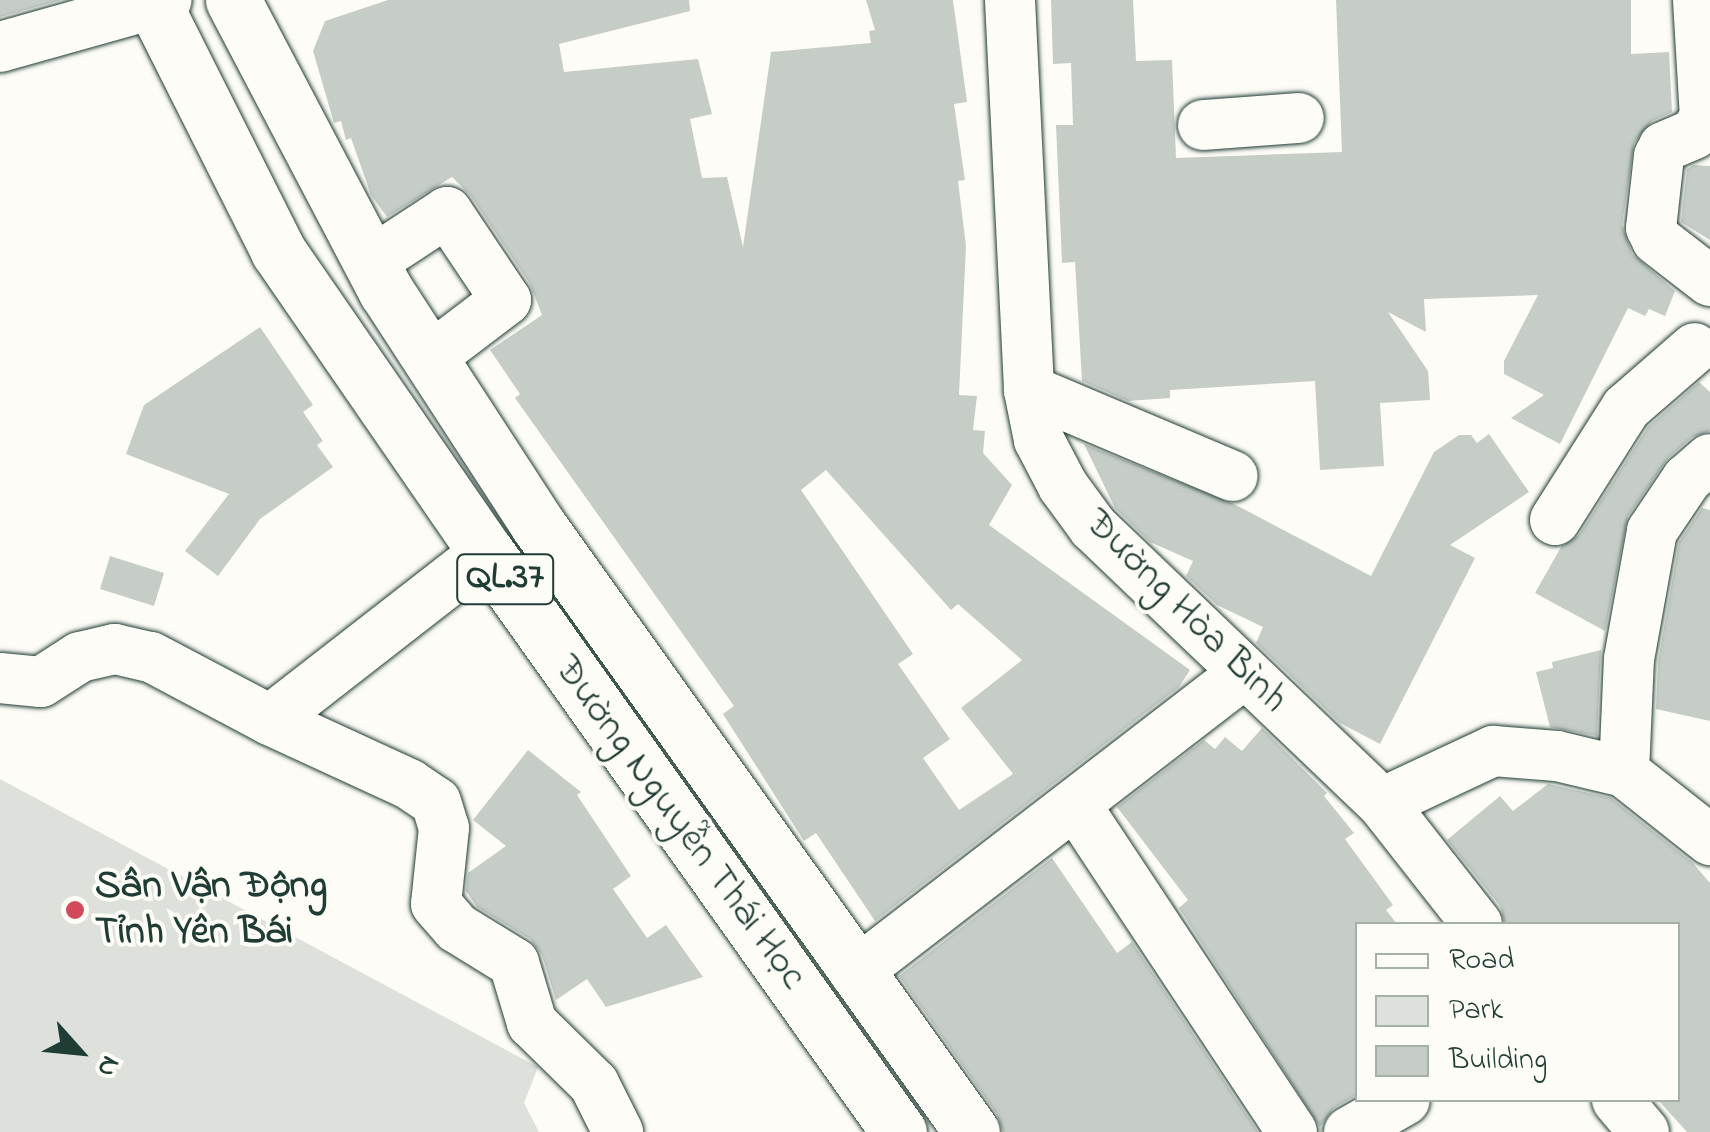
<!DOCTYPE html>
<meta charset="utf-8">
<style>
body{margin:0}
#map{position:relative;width:1710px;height:1132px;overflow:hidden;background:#fdfcf7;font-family:"Indie Flower",sans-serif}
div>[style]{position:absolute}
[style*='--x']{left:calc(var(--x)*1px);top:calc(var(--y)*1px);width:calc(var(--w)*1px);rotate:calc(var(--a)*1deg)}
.green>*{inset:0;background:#dde0db}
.building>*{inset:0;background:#c6cdc7}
.roads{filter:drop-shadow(0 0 2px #1f3d34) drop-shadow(0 0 2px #1f3d34)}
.minor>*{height:50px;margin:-25px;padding:0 25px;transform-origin:25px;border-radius:25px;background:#fdfcf7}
.major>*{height:55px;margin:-27.5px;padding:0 27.5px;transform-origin:27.5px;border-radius:27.5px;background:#fdfcf7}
.dots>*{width:28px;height:28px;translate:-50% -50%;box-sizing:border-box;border:5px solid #fdfcf7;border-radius:50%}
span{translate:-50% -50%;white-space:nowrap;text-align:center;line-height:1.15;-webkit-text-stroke:8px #fdfcf7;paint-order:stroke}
.shield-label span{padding:2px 8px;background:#fdfcf7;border:2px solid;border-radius:8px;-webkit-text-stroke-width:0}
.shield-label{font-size:38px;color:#1f3d34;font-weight:700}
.street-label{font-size:40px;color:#1f3d34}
.poi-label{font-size:40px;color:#1f3d34;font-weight:700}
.left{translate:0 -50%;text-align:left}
.legend{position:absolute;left:1355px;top:922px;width:325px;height:180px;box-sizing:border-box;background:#fdfcf7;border:2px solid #a4b0a9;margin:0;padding:12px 18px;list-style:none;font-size:30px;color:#1f3d34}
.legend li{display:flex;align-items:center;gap:20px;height:50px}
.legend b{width:50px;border:2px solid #a4b0a9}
.north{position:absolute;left:30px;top:1002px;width:100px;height:100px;-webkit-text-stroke:8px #fdfcf7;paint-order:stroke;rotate:117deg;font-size:28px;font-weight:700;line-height:40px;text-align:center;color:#1f3d34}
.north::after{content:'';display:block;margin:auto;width:35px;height:45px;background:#1f3d34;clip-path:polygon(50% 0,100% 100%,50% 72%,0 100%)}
</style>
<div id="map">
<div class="green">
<i style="clip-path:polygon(0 779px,538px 1067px,524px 1103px,539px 1132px,0 1132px)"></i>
</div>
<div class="building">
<i style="clip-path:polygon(0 0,61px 0,0 17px)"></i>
<i style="clip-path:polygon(evenodd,388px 0,689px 0,690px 11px,559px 44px,564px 72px,698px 59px,712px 114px,690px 119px,702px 178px,727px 177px,743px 247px,771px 52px,871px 43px,869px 31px,875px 30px,866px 0,953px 0,967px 102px,954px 104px,965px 180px,958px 181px,966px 246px,959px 395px,977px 396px,973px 430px,985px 431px,983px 453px,1012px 485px,989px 525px,1190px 670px,1179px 687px,875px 921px,816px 833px,804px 841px,723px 714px,734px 706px,515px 398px,520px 394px,490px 350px,542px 315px,530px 284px,471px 196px,452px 177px,387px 217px,371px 195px,351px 138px,346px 140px,341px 121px,334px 123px,313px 51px,325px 21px,388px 0,826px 470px,951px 610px,958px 604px,1022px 660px,961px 708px,1013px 774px,959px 810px,923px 758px,950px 739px,898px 664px,913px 654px,801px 490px,826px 470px)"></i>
<i style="clip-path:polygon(1051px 0,1133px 0,1136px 61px,1172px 60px,1176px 158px,1342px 152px,1336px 0,1631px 0,1631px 54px,1669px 52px,1672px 112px,1652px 121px,1634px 143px,1622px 225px,1632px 254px,1675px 291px,1665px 316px,1649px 309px,1645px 316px,1628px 308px,1560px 444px,1511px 418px,1544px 395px,1504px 374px,1504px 361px,1538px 295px,1424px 299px,1426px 332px,1388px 312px,1428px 371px,1430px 400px,1380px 403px,1384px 466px,1320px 470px,1315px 381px,1170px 390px,1170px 398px,1128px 401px,1082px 381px,1075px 262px,1062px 263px,1056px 125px,1073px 125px,1071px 63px,1053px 64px)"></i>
<i style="clip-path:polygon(1694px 165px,1710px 166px,1710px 240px,1681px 222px,1687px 169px)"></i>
<i style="clip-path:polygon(260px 327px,313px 405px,303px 412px,323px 441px,317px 445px,333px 467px,260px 519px,218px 576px,185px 551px,229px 494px,126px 454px,144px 405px)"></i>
<i style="clip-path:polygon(1699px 382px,1710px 392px,1710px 431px,1692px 437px,1668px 458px,1628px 516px,1605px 631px,1535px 593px,1561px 547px,1579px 535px,1648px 427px)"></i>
<i style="clip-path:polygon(1489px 434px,1529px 492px,1450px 545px,1475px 558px,1380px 744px,1340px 723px,1256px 643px,1263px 627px,1217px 605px,1186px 576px,1193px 561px,1150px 542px,1115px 508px,1084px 444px,1234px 504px,1371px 576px,1434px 452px,1459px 435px,1471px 435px,1477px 443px)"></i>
<i style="clip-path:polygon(1702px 508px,1710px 510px,1710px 721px,1656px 709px,1658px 662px,1679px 542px)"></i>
<i style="clip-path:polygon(110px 556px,164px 573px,154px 606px,100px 589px)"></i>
<i style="clip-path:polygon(1601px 650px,1597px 736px,1550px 727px,1536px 672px,1553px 668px,1552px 662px)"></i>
<i style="clip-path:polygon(1262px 728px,1327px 793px,1324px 796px,1354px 833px,1345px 839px,1393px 905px,1386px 910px,1397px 924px,1358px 924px,1358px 1094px,1334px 1108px,1320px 1127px,1179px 908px,1188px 900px,1117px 807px,1204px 740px,1215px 749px,1225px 737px,1242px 751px)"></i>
<i style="clip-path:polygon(528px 750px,581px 792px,577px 795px,631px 876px,613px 889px,647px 938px,666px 925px,703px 977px,606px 1007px,587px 979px,556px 1000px,542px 955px,530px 939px,477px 907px,466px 891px,468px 873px,506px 846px,473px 820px)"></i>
<i style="clip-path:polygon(1548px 784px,1611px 798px,1693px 863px,1710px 883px,1710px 1132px,1687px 1132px,1658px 1100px,1678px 1100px,1678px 924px,1505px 924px,1500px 906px,1447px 840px,1500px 796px,1513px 811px)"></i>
<i style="clip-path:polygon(1052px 858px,1117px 953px,1132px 942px,1258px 1132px,1003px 1132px,997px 1114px,899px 976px)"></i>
</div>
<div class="roads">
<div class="minor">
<i style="--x:1010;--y:0;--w:390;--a:87.2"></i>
<i style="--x:1029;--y:390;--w:51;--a:78.7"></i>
<i style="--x:1039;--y:440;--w:52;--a:62.4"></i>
<i style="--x:1063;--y:486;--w:51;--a:53.8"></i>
<i style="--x:1093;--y:527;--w:400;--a:43.7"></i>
<i style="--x:1382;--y:803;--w:154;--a:51.9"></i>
<i style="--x:1698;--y:0;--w:118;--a:86.6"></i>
<i style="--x:1705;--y:118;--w:19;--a:125"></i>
<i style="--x:1694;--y:134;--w:33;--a:157"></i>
<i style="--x:1664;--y:147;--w:10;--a:119"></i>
<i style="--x:1659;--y:156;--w:72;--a:96.3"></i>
<i style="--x:1651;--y:228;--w:13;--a:63"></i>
<i style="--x:1657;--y:240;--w:67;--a:37.7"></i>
<i style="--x:0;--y:47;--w:173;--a:-15.7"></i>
<i style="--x:1203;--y:125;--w:96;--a:-4.2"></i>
<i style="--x:371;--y:262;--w:91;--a:-33.3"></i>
<i style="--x:447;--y:212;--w:106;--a:56.2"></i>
<i style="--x:506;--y:300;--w:96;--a:142.7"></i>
<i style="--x:1029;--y:390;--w:221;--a:22.9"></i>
<i style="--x:1555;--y:520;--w:133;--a:-57.6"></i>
<i style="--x:1626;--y:408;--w:91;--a:-41"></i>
<i style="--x:0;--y:678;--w:41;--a:5.6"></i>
<i style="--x:41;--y:682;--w:46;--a:-32.7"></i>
<i style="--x:80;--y:657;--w:36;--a:-13"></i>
<i style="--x:115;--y:649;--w:37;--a:13"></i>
<i style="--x:151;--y:657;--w:135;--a:27.9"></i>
<i style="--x:270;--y:720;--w:274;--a:-37.9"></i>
<i style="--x:270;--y:720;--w:153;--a:24.7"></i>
<i style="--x:409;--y:784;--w:32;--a:34"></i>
<i style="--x:436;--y:802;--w:27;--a:73"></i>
<i style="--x:444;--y:828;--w:76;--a:96"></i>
<i style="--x:436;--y:904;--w:32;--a:49"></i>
<i style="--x:457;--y:928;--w:67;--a:31.6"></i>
<i style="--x:514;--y:963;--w:63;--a:73.3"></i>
<i style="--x:532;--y:1023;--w:87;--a:44.5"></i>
<i style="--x:594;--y:1084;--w:54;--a:63.4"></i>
<i style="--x:1624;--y:772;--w:113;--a:-87.5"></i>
<i style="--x:1629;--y:659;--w:130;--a:-79.8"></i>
<i style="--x:1652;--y:531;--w:63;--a:-56.1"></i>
<i style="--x:1687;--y:479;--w:30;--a:-41"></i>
<i style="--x:1382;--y:803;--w:123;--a:-25.1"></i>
<i style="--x:1493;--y:751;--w:64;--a:4.5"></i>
<i style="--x:1557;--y:756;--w:69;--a:13.4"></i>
<i style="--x:1624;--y:772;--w:110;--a:38.3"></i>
<i style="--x:1075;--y:804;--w:393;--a:56.5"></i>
<i style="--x:855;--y:973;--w:491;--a:-37.6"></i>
<i style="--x:1617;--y:1100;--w:42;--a:49.8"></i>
<i style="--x:1349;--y:1132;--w:64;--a:-29.7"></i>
</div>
<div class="major">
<i style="--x:152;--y:0;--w:281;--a:63.3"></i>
<i style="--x:278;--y:251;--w:366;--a:55.4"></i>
<i style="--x:486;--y:552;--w:712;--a:54.55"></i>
<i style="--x:233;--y:0;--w:329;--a:62.3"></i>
<i style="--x:386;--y:291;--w:279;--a:57"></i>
<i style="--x:538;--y:525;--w:746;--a:54.44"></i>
</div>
</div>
<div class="dots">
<i style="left:75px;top:910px;background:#d1495b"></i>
</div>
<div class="shield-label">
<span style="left:505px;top:579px">QL.37</span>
</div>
<div class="street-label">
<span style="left:1185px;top:612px;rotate:45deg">Đường Hòa Bình</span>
<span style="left:679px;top:823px;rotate:54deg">Đường Nguyễn Thái Học</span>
</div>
<div class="poi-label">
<span class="left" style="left:95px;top:910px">Sân Vận Động<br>Tỉnh Yên Bái</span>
</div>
<ul class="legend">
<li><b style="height:12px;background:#fdfcf7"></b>Road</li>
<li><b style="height:28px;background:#dde0db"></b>Park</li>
<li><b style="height:28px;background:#c6cdc7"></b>Building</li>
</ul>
<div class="north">N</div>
</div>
